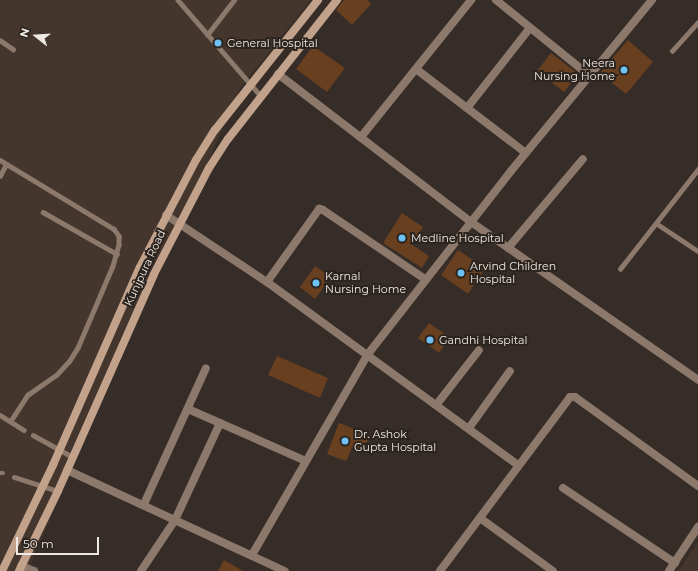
<!DOCTYPE html>
<style>
body{margin:0}
#map{position:relative;width:698px;height:571px;overflow:hidden;background:#362d28;font-family:Montserrat,sans-serif}
div>[style]{position:absolute}
[style*='--x']{left:calc(var(--x)*1px);top:calc(var(--y)*1px);width:calc(var(--w)*1px);rotate:calc(var(--a)*1deg)}
.built>*{inset:0;background:#44362d}
.building>*{inset:0;background:#683f1f}
.lane>*{height:4.5px;margin:-2.25px;padding:0 2.25px;transform-origin:2.25px;border-radius:2.25px;background:#8d796b}
.street>*{height:8px;margin:-4px;padding:0 4px;transform-origin:4px;border-radius:4px;background:#8d796b}
.secondary>*{height:8px;margin:-4px;padding:0 4px;transform-origin:4px;border-radius:4px;background:#c3a28b}
.dots>*{width:11px;height:11px;translate:-50% -50%;box-sizing:border-box;border:2px solid #2c241e;border-radius:50%}
span{translate:-50% -50%;white-space:nowrap;text-align:center;line-height:1.15;-webkit-text-stroke:4px #2c241e;paint-order:stroke}
.poi-label{font-size:11px;color:#efe9e5}
.left{translate:0 -50%;text-align:left}
.right{translate:-100% -50%;text-align:right}
.street-label{font-size:11px;color:#efe9e5}
.north{position:absolute;left:16px;top:16px;width:40px;height:40px;-webkit-text-stroke:3px #2c241e;paint-order:stroke;rotate:287deg;font-size:11px;font-weight:700;line-height:16px;text-align:center;color:#efe9e5}
.north::after{content:'';display:block;margin:auto;width:14px;height:18px;background:#efe9e5;clip-path:polygon(50% 0,100% 100%,50% 72%,0 100%)}
.scale{position:absolute;left:16px;top:537px;width:83px;height:18px;box-sizing:border-box;border:2px solid #efe9e5;border-top:0;padding-left:5px;font-size:12px;line-height:14px;white-space:nowrap;color:#efe9e5;-webkit-text-stroke:3px #2c241e;paint-order:stroke}
</style>
<div id="map">
<div class="built">
<i style="clip-path:polygon(0 0,311px 0,241px 87px,27px 571px,0 571px)"></i>
<i style="clip-path:polygon(698px 542px,698px 571px,678px 571px)"></i>
</div>
<div class="building">
<i style="clip-path:polygon(344px 0,367px 0,371px 4px,352px 25px,336px 10px)"></i>
<i style="clip-path:polygon(628px 40px,653px 62px,626px 94px,600px 73px)"></i>
<i style="clip-path:polygon(313px 46px,345px 68px,327px 92px,296px 69px)"></i>
<i style="clip-path:polygon(551px 53px,578px 74px,564px 92px,537px 71px)"></i>
<i style="clip-path:polygon(402px 213px,423px 227px,411px 244px,429px 256px,422px 268px,383px 243px)"></i>
<i style="clip-path:polygon(458px 250px,485px 268px,468px 294px,441px 275px)"></i>
<i style="clip-path:polygon(315px 266px,331px 277px,315px 299px,300px 287px)"></i>
<i style="clip-path:polygon(429px 323px,445px 334px,440px 342px,444px 346px,439px 353px,418px 338px)"></i>
<i style="clip-path:polygon(277px 356px,328px 378px,320px 398px,268px 375px)"></i>
<i style="clip-path:polygon(339px 423px,370px 435px,363px 452px,352px 448px,346px 461px,327px 454px)"></i>
<i style="clip-path:polygon(224px 560px,243px 571px,218px 571px)"></i>
</div>
<div class="lane">
<i style="--x:178;--y:0;--w:127;--a:49.2"></i>
<i style="--x:207;--y:35;--w:44;--a:-52.4"></i>
<i style="--x:0;--y:40;--w:16;--a:35"></i>
<i style="--x:672;--y:51;--w:39;--a:-48"></i>
<i style="--x:0;--y:160;--w:133;--a:31.2"></i>
<i style="--x:114;--y:229;--w:9;--a:54"></i>
<i style="--x:119;--y:236;--w:9;--a:90"></i>
<i style="--x:119;--y:245;--w:22;--a:106"></i>
<i style="--x:113;--y:266;--w:89;--a:113.1"></i>
<i style="--x:78;--y:348;--w:15;--a:122"></i>
<i style="--x:70;--y:361;--w:19;--a:133"></i>
<i style="--x:57;--y:375;--w:35;--a:145"></i>
<i style="--x:28;--y:395;--w:31;--a:123"></i>
<i style="--x:0;--y:176;--w:13;--a:-63"></i>
<i style="--x:43;--y:212;--w:85;--a:29.6"></i>
<i style="--x:656;--y:223;--w:50;--a:33.7"></i>
<i style="--x:620;--y:269;--w:127;--a:-52"></i>
<i style="--x:0;--y:415;--w:28;--a:32"></i>
<i style="--x:33;--y:435;--w:43;--a:28.9"></i>
<i style="--x:0;--y:473;--w:3;--a:0"></i>
<i style="--x:14;--y:477;--w:46;--a:17.7"></i>
</div>
<div class="street">
<i style="--x:496;--y:0;--w:121;--a:39"></i>
<i style="--x:416;--y:69;--w:138;--a:37.4"></i>
<i style="--x:278;--y:74;--w:243;--a:37.5"></i>
<i style="--x:471;--y:222;--w:277;--a:34.8"></i>
<i style="--x:467;--y:108;--w:102;--a:-51.8"></i>
<i style="--x:361;--y:137;--w:176;--a:-51.2"></i>
<i style="--x:166;--y:215;--w:121;--a:33.6"></i>
<i style="--x:267;--y:282;--w:311;--a:36.1"></i>
<i style="--x:508;--y:248;--w:116;--a:-49.9"></i>
<i style="--x:267;--y:282;--w:90;--a:-54.5"></i>
<i style="--x:319;--y:209;--w:4;--a:14"></i>
<i style="--x:323;--y:210;--w:123;--a:34.1"></i>
<i style="--x:437;--y:404;--w:68;--a:-52.1"></i>
<i style="--x:188;--y:409;--w:129;--a:23.8"></i>
<i style="--x:469;--y:428;--w:70;--a:-54.3"></i>
<i style="--x:67;--y:470;--w:240;--a:24.9"></i>
<i style="--x:563;--y:488;--w:135;--a:33.8"></i>
<i style="--x:144;--y:504;--w:149;--a:-65.5"></i>
<i style="--x:480;--y:518;--w:90;--a:36"></i>
<i style="--x:252;--y:555;--w:232;--a:-60"></i>
<i style="--x:368;--y:354;--w:232;--a:-52"></i>
<i style="--x:511;--y:171;--w:222;--a:-50.5"></i>
<i style="--x:21;--y:566;--w:14;--a:21"></i>
<i style="--x:141;--y:571;--w:61;--a:-56.3"></i>
<i style="--x:175;--y:520;--w:107;--a:-65.1"></i>
<i style="--x:440;--y:571;--w:217;--a:-53.2"></i>
<i style="--x:570;--y:397;--w:5;--a:0"></i>
<i style="--x:575;--y:397;--w:152;--a:35.9"></i>
<i style="--x:669;--y:571;--w:53;--a:-56.6"></i>
</div>
<div class="secondary">
<i style="--x:2;--y:571;--w:118;--a:-64.3"></i>
<i style="--x:53;--y:465;--w:216;--a:-66.3"></i>
<i style="--x:140;--y:267;--w:121;--a:-62.4"></i>
<i style="--x:196;--y:160;--w:36;--a:-58"></i>
<i style="--x:215;--y:130;--w:166;--a:-51.6"></i>
<i style="--x:19;--y:571;--w:89;--a:-64"></i>
<i style="--x:58;--y:491;--w:237;--a:-66.1"></i>
<i style="--x:154;--y:274;--w:119;--a:-62.6"></i>
<i style="--x:209;--y:168;--w:35;--a:-57"></i>
<i style="--x:228;--y:139;--w:177;--a:-51.9"></i>
</div>
<div class="dots">
<i style="left:218px;top:43px;background:#6fc2f4"></i>
<i style="left:624px;top:70px;background:#6fc2f4"></i>
<i style="left:402px;top:238px;background:#6fc2f4"></i>
<i style="left:461px;top:273px;background:#6fc2f4"></i>
<i style="left:316px;top:283px;background:#6fc2f4"></i>
<i style="left:430px;top:340px;background:#6fc2f4"></i>
<i style="left:345px;top:441px;background:#6fc2f4"></i>
</div>
<div class="poi-label">
<span class="left" style="left:227px;top:43px">General Hospital</span>
<span class="right" style="left:615px;top:70px">Neera<br>Nursing Home</span>
<span class="left" style="left:411px;top:238px">Medline Hospital</span>
<span class="left" style="left:470px;top:273px">Arvind Children<br>Hospital</span>
<span class="left" style="left:325px;top:283px">Karnal<br>Nursing Home</span>
<span class="left" style="left:439px;top:340px">Gandhi Hospital</span>
<span class="left" style="left:354px;top:441px">Dr. Ashok<br>Gupta Hospital</span>
</div>
<div class="street-label">
<span style="left:145px;top:268px;rotate:-65deg">Kunjpura Road</span>
</div>
<div class="north">N</div>
<div class="scale">50 m</div>
</div>
